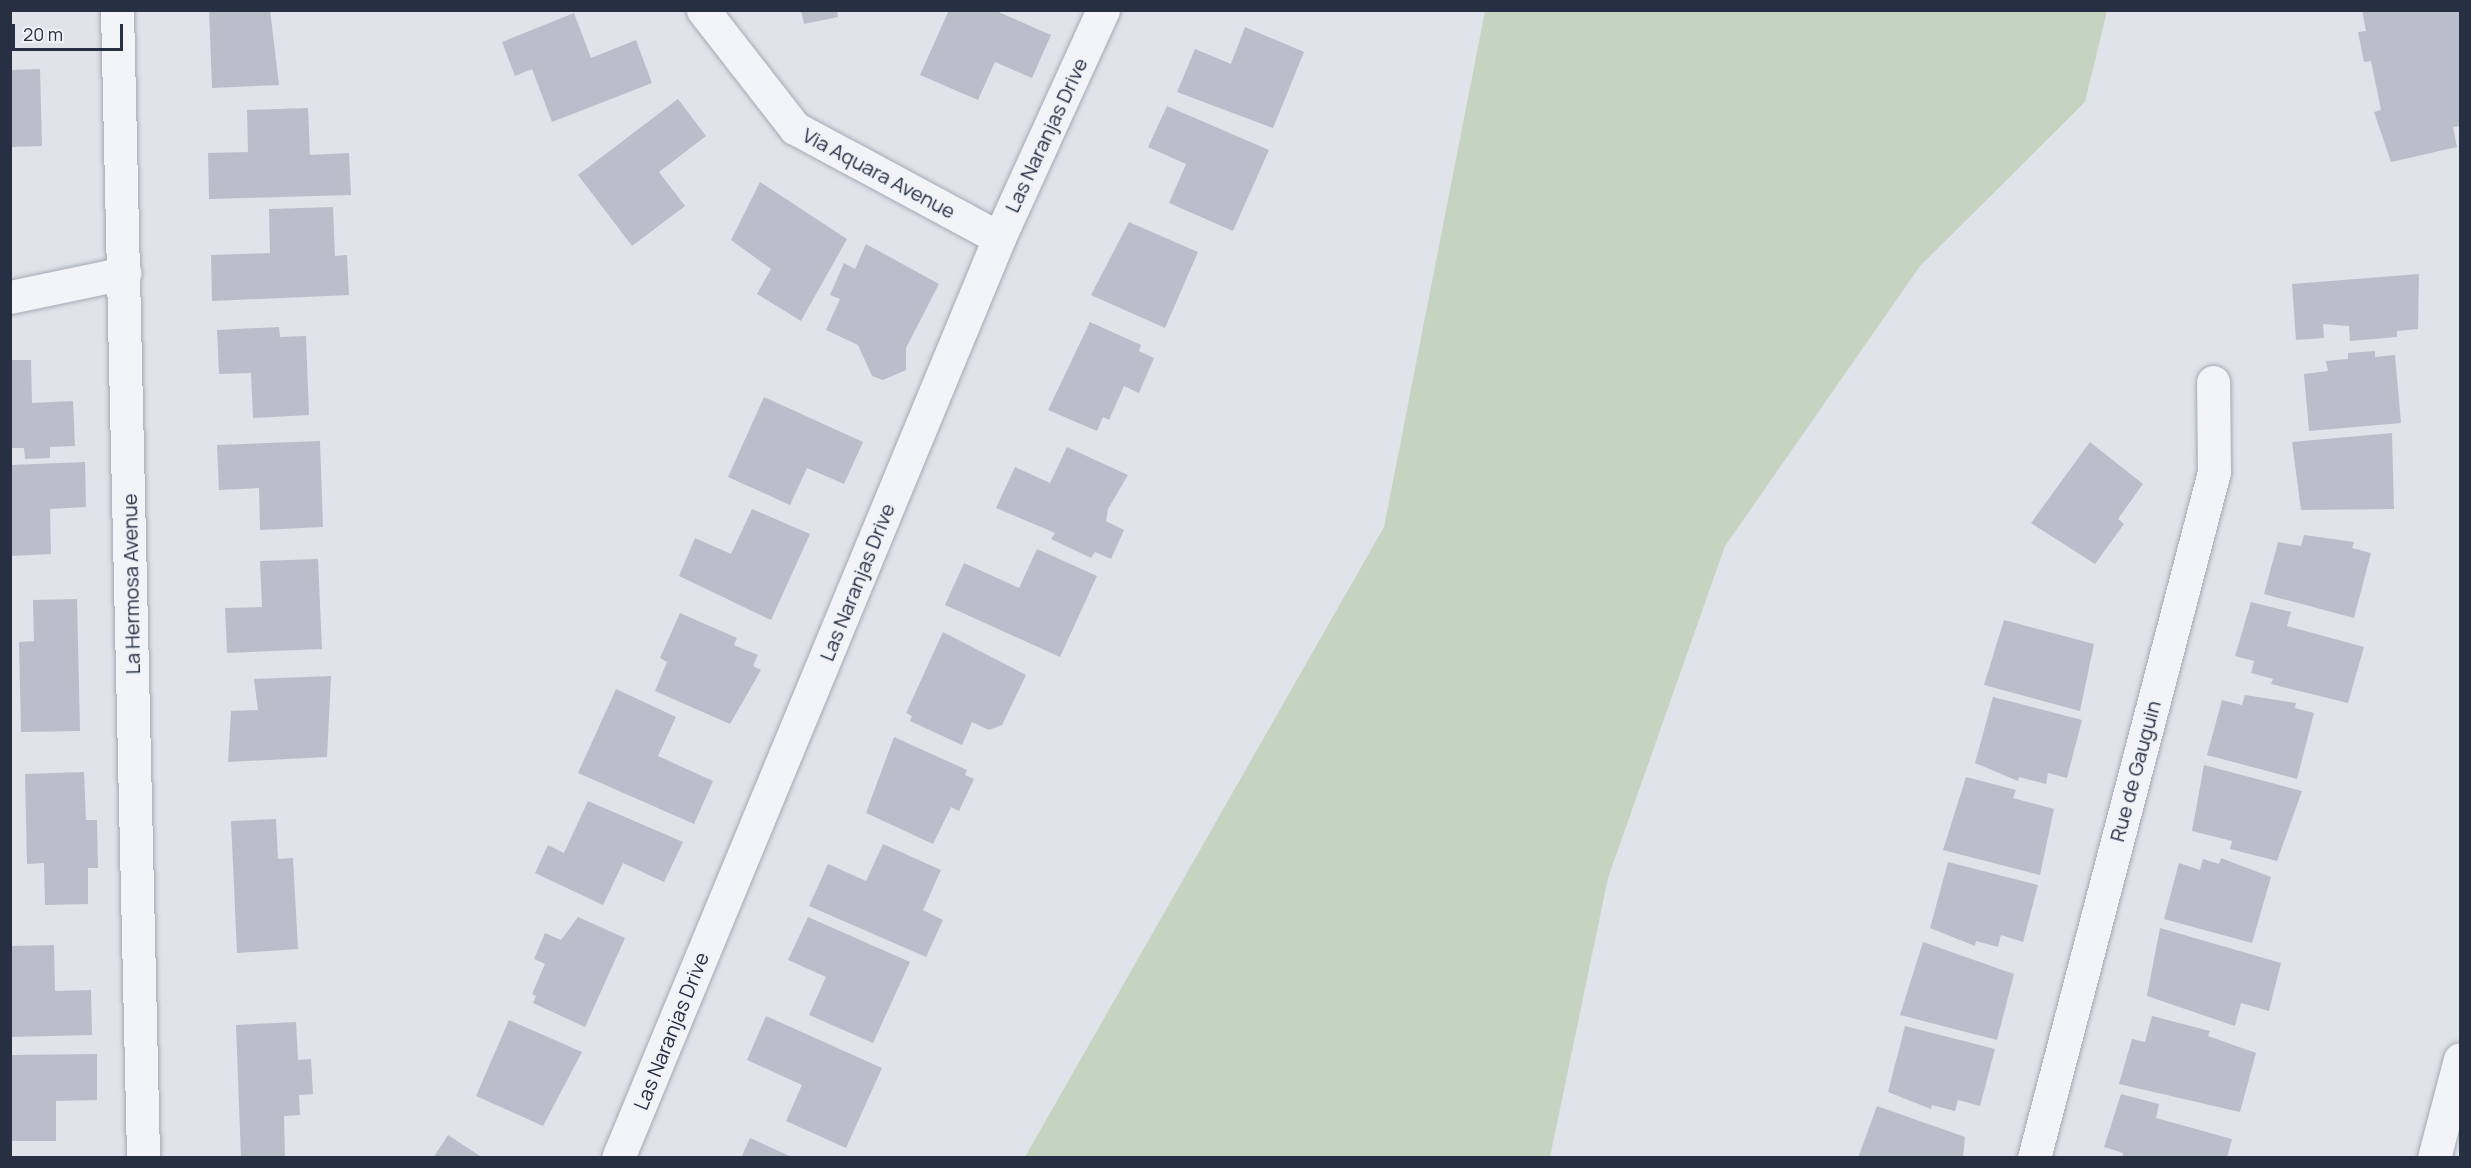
<!DOCTYPE html>
<style>
body{margin:0}
#map{position:relative;width:2471px;height:1168px;overflow:hidden;background:#e0e3ea;font-family:Manrope,sans-serif}
div>[style]{position:absolute}
[style*='--x']{left:calc(var(--x)*1px);top:calc(var(--y)*1px);width:calc(var(--w)*1px);rotate:calc(var(--a)*1deg)}
.green>*{inset:0;background:#c4d4c0}
.building>*{inset:0;background:#b9beca}
.roads{filter:drop-shadow(0 0 2px #a5a9b5) drop-shadow(0 0 2px #a5a9b5)}
.minor>*{height:33px;margin:-16.5px;padding:0 16.5px;transform-origin:16.5px;border-radius:16.5px;background:#f3f4f8}
.tertiary>*{height:33px;margin:-16.5px;padding:0 16.5px;transform-origin:16.5px;border-radius:16.5px;background:#f3f4f8}
span{translate:-50% -50%;white-space:nowrap;text-align:center;line-height:1.15;-webkit-text-stroke:4.5px #eff2f7;paint-order:stroke}
.street-label{font-size:20px;color:#272f43}
.frame{position:absolute;inset:0;border:12px solid #272f43;pointer-events:none}
.scale{position:absolute;left:12px;top:24px;width:111px;height:27px;box-sizing:border-box;border:3px solid #272f43;border-top:0;padding-left:8px;font-size:18px;line-height:21px;white-space:nowrap;color:#272f43;-webkit-text-stroke:4px #eff2f7;paint-order:stroke}
</style>
<div id="map">
<div class="green">
<i style="clip-path:polygon(1485px 11px,2107px 11px,2085px 102px,1920px 266px,1725px 546px,1608px 878px,1550px 1157px,1025px 1157px,1384px 527px)"></i>
</div>
<div class="building">
<i style="clip-path:polygon(209px 10px,270px 10px,279px 85px,212px 88px)"></i>
<i style="clip-path:polygon(801px 10px,837px 10px,838px 17px,804px 24px)"></i>
<i style="clip-path:polygon(949px 10px,994px 10px,1051px 35px,1032px 78px,995px 62px,978px 100px,920px 75px)"></i>
<i style="clip-path:polygon(2362px 10px,2460px 10px,2460px 126px,2453px 127px,2457px 147px,2391px 162px,2374px 112px,2381px 110px,2371px 61px,2364px 62px,2358px 32px,2366px 31px)"></i>
<i style="clip-path:polygon(574px 13px,591px 58px,636px 40px,652px 83px,552px 122px,532px 69px,515px 76px,502px 42px)"></i>
<i style="clip-path:polygon(1245px 27px,1304px 52px,1273px 128px,1177px 92px,1195px 49px,1231px 64px)"></i>
<i style="clip-path:polygon(40px 69px,42px 146px,10px 147px,10px 70px)"></i>
<i style="clip-path:polygon(678px 99px,706px 136px,659px 172px,685px 206px,632px 246px,578px 175px)"></i>
<i style="clip-path:polygon(1167px 106px,1269px 150px,1233px 231px,1169px 203px,1186px 164px,1148px 147px)"></i>
<i style="clip-path:polygon(308px 108px,310px 155px,349px 153px,351px 195px,209px 199px,208px 153px,248px 152px,247px 110px)"></i>
<i style="clip-path:polygon(760px 182px,847px 239px,801px 321px,757px 294px,771px 269px,731px 240px)"></i>
<i style="clip-path:polygon(333px 207px,335px 256px,347px 255px,349px 295px,212px 301px,211px 255px,270px 253px,269px 209px)"></i>
<i style="clip-path:polygon(1129px 222px,1198px 252px,1165px 328px,1091px 295px)"></i>
<i style="clip-path:polygon(866px 244px,939px 284px,906px 348px,906px 370px,883px 380px,872px 376px,858px 345px,826px 330px,840px 299px,830px 295px,844px 263px,855px 269px)"></i>
<i style="clip-path:polygon(2419px 274px,2418px 329px,2397px 331px,2397px 337px,2350px 341px,2349px 326px,2323px 324px,2324px 338px,2296px 340px,2292px 284px)"></i>
<i style="clip-path:polygon(1090px 322px,1141px 345px,1139px 351px,1154px 358px,1139px 393px,1124px 386px,1109px 420px,1103px 417px,1097px 431px,1048px 410px)"></i>
<i style="clip-path:polygon(279px 327px,280px 337px,306px 336px,309px 415px,253px 418px,251px 373px,219px 374px,217px 330px)"></i>
<i style="clip-path:polygon(2375px 351px,2375px 357px,2395px 355px,2401px 423px,2309px 431px,2304px 374px,2328px 371px,2326px 361px,2348px 359px,2348px 353px)"></i>
<i style="clip-path:polygon(10px 360px,31px 360px,32px 403px,73px 401px,75px 446px,50px 447px,50px 458px,25px 459px,24px 448px,10px 448px)"></i>
<i style="clip-path:polygon(764px 397px,863px 442px,844px 484px,807px 468px,790px 505px,728px 477px)"></i>
<i style="clip-path:polygon(2392px 433px,2394px 509px,2301px 510px,2292px 442px)"></i>
<i style="clip-path:polygon(320px 441px,323px 527px,260px 530px,259px 488px,219px 490px,217px 445px)"></i>
<i style="clip-path:polygon(2090px 442px,2143px 484px,2118px 519px,2124px 524px,2095px 564px,2031px 523px)"></i>
<i style="clip-path:polygon(1067px 447px,1128px 475px,1108px 509px,1106px 521px,1124px 530px,1111px 559px,1095px 552px,1091px 558px,1051px 539px,1055px 533px,996px 508px,1015px 467px,1050px 483px)"></i>
<i style="clip-path:polygon(85px 462px,86px 507px,50px 509px,51px 554px,10px 556px,10px 465px)"></i>
<i style="clip-path:polygon(752px 509px,810px 534px,771px 620px,679px 576px,695px 538px,731px 554px)"></i>
<i style="clip-path:polygon(2304px 535px,2354px 542px,2352px 548px,2371px 553px,2354px 618px,2264px 594px,2278px 542px,2301px 546px)"></i>
<i style="clip-path:polygon(1037px 549px,1097px 576px,1060px 657px,945px 605px,964px 563px,1019px 588px)"></i>
<i style="clip-path:polygon(318px 559px,322px 649px,227px 653px,225px 608px,262px 607px,260px 561px)"></i>
<i style="clip-path:polygon(77px 599px,80px 731px,21px 732px,19px 642px,34px 641px,33px 600px)"></i>
<i style="clip-path:polygon(2251px 602px,2291px 612px,2287px 626px,2364px 647px,2348px 703px,2271px 684px,2273px 679px,2251px 673px,2254px 661px,2235px 656px)"></i>
<i style="clip-path:polygon(680px 613px,737px 638px,734px 645px,758px 655px,753px 666px,761px 670px,730px 724px,655px 691px,667px 662px,660px 658px)"></i>
<i style="clip-path:polygon(2004px 620px,2094px 644px,2080px 711px,1984px 685px)"></i>
<i style="clip-path:polygon(943px 632px,1026px 675px,1002px 725px,989px 730px,972px 722px,962px 745px,910px 721px,912px 716px,906px 713px)"></i>
<i style="clip-path:polygon(331px 676px,327px 757px,228px 762px,231px 711px,258px 710px,254px 679px)"></i>
<i style="clip-path:polygon(616px 689px,676px 717px,658px 756px,713px 781px,694px 824px,578px 773px)"></i>
<i style="clip-path:polygon(2245px 695px,2296px 703px,2295px 708px,2314px 713px,2297px 779px,2207px 755px,2222px 700px,2242px 705px)"></i>
<i style="clip-path:polygon(1993px 697px,2082px 720px,2067px 778px,2048px 773px,2046px 784px,2019px 777px,2018px 781px,1975px 763px)"></i>
<i style="clip-path:polygon(894px 737px,967px 770px,965px 775px,974px 779px,959px 811px,951px 807px,933px 844px,866px 813px)"></i>
<i style="clip-path:polygon(2204px 765px,2302px 791px,2277px 861px,2230px 849px,2232px 841px,2192px 831px)"></i>
<i style="clip-path:polygon(84px 772px,86px 820px,97px 820px,98px 868px,88px 868px,88px 904px,45px 905px,44px 863px,27px 864px,25px 774px)"></i>
<i style="clip-path:polygon(1966px 777px,2016px 790px,2013px 798px,2054px 809px,2040px 875px,1943px 850px)"></i>
<i style="clip-path:polygon(588px 801px,683px 842px,664px 882px,623px 863px,603px 905px,535px 873px,548px 845px,564px 853px)"></i>
<i style="clip-path:polygon(276px 819px,278px 859px,293px 858px,298px 949px,237px 953px,231px 821px)"></i>
<i style="clip-path:polygon(883px 844px,941px 870px,923px 910px,943px 920px,926px 957px,809px 906px,828px 864px,866px 881px)"></i>
<i style="clip-path:polygon(2221px 858px,2271px 877px,2252px 943px,2164px 919px,2179px 863px,2200px 870px,2203px 859px,2219px 864px)"></i>
<i style="clip-path:polygon(1948px 862px,2038px 885px,2023px 942px,2001px 935px,1998px 947px,1976px 941px,1975px 946px,1930px 928px)"></i>
<i style="clip-path:polygon(578px 917px,625px 938px,585px 1027px,533px 1003px,536px 996px,532px 994px,545px 964px,534px 959px,545px 933px,561px 940px)"></i>
<i style="clip-path:polygon(808px 917px,910px 962px,873px 1043px,809px 1015px,826px 977px,788px 960px)"></i>
<i style="clip-path:polygon(2160px 928px,2281px 963px,2269px 1011px,2241px 1003px,2235px 1026px,2147px 996px)"></i>
<i style="clip-path:polygon(1923px 942px,2014px 974px,1997px 1040px,1900px 1015px)"></i>
<i style="clip-path:polygon(54px 945px,55px 991px,91px 990px,92px 1035px,10px 1037px,10px 946px)"></i>
<i style="clip-path:polygon(766px 1016px,882px 1068px,846px 1148px,786px 1121px,802px 1085px,747px 1060px)"></i>
<i style="clip-path:polygon(2152px 1016px,2210px 1031px,2208px 1036px,2256px 1053px,2240px 1112px,2119px 1084px,2132px 1039px,2145px 1042px)"></i>
<i style="clip-path:polygon(509px 1020px,582px 1052px,543px 1126px,476px 1096px)"></i>
<i style="clip-path:polygon(296px 1022px,298px 1060px,311px 1059px,313px 1094px,299px 1095px,300px 1115px,284px 1116px,285px 1156px,241px 1158px,236px 1025px)"></i>
<i style="clip-path:polygon(1905px 1026px,1995px 1049px,1980px 1106px,1958px 1100px,1955px 1111px,1932px 1105px,1931px 1109px,1888px 1092px)"></i>
<i style="clip-path:polygon(97px 1054px,97px 1100px,56px 1101px,56px 1141px,10px 1141px,10px 1055px)"></i>
<i style="clip-path:polygon(2121px 1094px,2159px 1104px,2156px 1118px,2232px 1139px,2227px 1158px,2122px 1158px,2123px 1153px,2104px 1147px)"></i>
<i style="clip-path:polygon(1877px 1106px,1965px 1137px,1963px 1158px,1858px 1158px)"></i>
<i style="clip-path:polygon(448px 1135px,483px 1158px,433px 1158px)"></i>
<i style="clip-path:polygon(750px 1138px,794px 1158px,741px 1158px)"></i>
</div>
<div class="roads">
<div class="minor">
<i style="--x:703;--y:10;--w:150;--a:52.1"></i>
<i style="--x:795;--y:128;--w:232;--a:28.3"></i>
<i style="--x:10;--y:297;--w:117;--a:-11.8"></i>
<i style="--x:618;--y:1158;--w:996;--a:-67.5"></i>
<i style="--x:999;--y:238;--w:251;--a:-65.5"></i>
<i style="--x:2034;--y:1158;--w:709;--a:-75.3"></i>
<i style="--x:2214;--y:472;--w:90;--a:-90.6"></i>
<i style="--x:2434;--y:1158;--w:102;--a:-75.3"></i>
</div>
<div class="tertiary">
<i style="--x:117;--y:10;--w:1148;--a:88.7"></i>
</div>
</div>
<div class="street-label">
<span style="left:1046px;top:135px;rotate:-65deg">Las Naranjas Drive</span>
<span style="left:879px;top:173px;rotate:28deg">Via Aquara Avenue</span>
<span style="left:857px;top:582px;rotate:-68deg">Las Naranjas Drive</span>
<span style="left:131px;top:584px;rotate:-91deg">La Hermosa Avenue</span>
<span style="left:2135px;top:771px;rotate:-75deg">Rue de Gauguin</span>
<span style="left:671px;top:1031px;rotate:-68deg">Las Naranjas Drive</span>
</div>
<div class="frame"></div>
<div class="scale">20 m</div>
</div>
